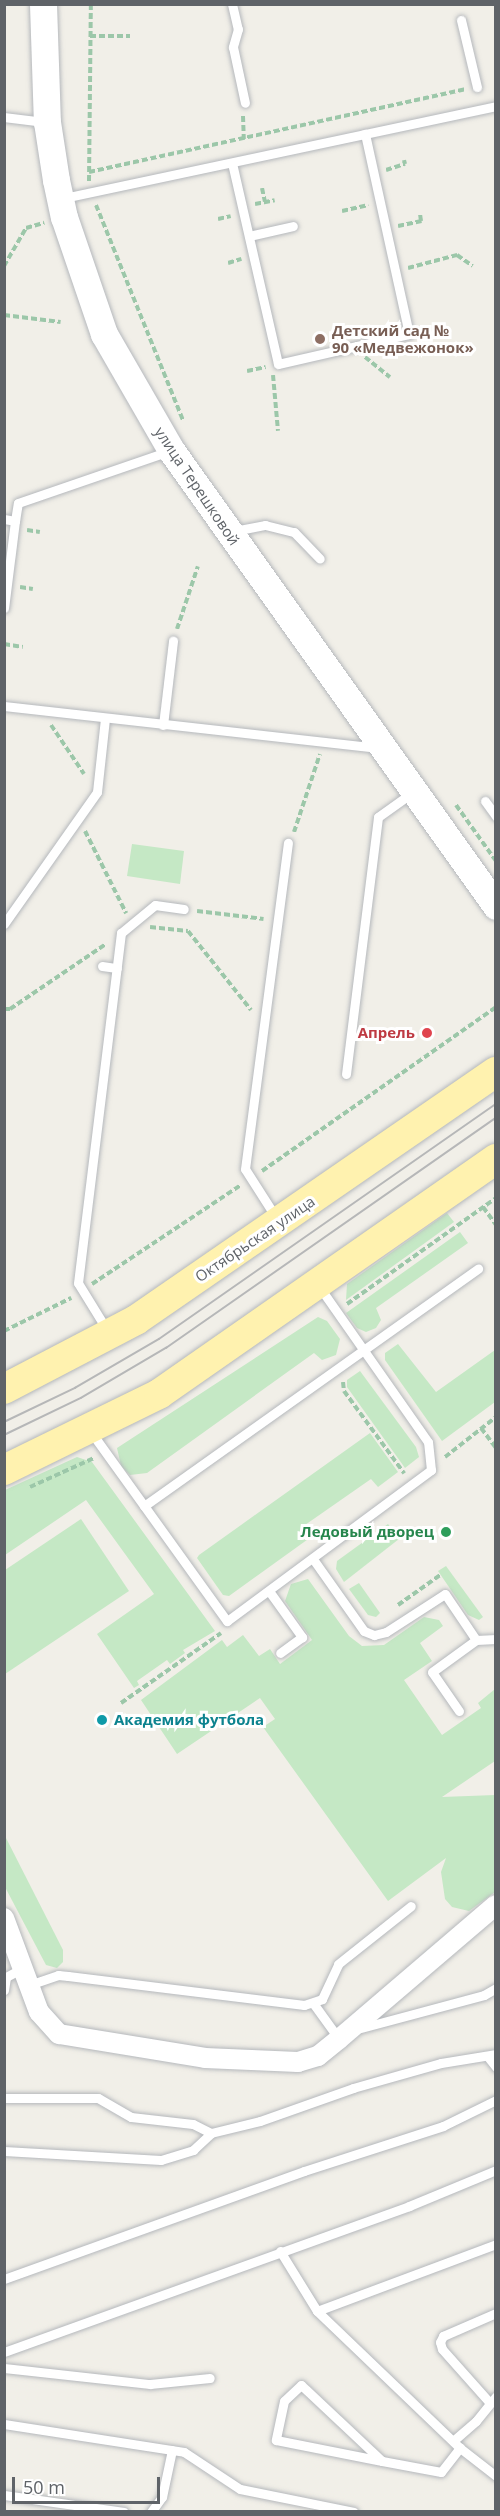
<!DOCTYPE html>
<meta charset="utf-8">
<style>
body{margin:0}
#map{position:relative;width:500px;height:2516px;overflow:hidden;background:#f1efe8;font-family:"Open Sans",sans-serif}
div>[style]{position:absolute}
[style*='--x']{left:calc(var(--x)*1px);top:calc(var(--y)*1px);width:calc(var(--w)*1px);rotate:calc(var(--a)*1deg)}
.green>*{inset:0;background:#c5e8c5}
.path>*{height:4px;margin-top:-2px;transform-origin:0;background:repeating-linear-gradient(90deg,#9cc7a9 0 6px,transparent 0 9px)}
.roads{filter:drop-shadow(0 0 2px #b5b8bc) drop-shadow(0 0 2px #b5b8bc)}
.lane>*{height:9px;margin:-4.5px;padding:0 4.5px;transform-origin:4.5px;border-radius:4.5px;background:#fff}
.street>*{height:20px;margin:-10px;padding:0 10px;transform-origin:10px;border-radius:10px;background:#fff}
.secondary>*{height:27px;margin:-13.5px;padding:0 13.5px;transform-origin:13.5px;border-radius:13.5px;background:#fff}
.primary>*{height:30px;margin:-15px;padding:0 15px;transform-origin:15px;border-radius:15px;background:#fff2af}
.tram>*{height:1.5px;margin:-0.75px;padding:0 0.75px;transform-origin:0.75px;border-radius:0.75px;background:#b6b7b8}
.dots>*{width:16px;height:16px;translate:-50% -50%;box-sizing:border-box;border:3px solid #fff;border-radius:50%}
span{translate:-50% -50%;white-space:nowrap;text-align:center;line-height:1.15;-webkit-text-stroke:6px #fff;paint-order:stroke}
.education-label{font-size:15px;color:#785e54;font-weight:700}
.left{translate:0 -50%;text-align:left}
.street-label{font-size:15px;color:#5f6368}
.health-label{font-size:15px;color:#be3a42;font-weight:700}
.right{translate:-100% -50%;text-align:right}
.leisure-label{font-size:15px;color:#27864d;font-weight:700}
.culture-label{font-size:15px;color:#0d838f;font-weight:700}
.frame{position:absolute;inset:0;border:6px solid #5f6368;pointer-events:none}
.scale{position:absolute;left:12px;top:2477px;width:148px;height:27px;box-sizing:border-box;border:3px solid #5f6368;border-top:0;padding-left:8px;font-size:18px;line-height:21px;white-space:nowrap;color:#5f6368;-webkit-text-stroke:4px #fff;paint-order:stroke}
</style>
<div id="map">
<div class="green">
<i style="clip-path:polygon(132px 844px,184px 851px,180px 884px,127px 876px)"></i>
<i style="clip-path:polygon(447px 1213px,454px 1222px,346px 1300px,347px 1284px)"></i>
<i style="clip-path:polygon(460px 1232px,468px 1243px,376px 1308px,381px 1320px,376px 1328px,366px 1332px,357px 1328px,346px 1313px)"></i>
<i style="clip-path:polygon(318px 1317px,327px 1321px,340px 1339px,336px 1355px,322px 1360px,314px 1353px,147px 1473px,130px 1475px,121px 1466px,117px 1448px)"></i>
<i style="clip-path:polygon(398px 1344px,436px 1392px,495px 1350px,495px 1402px,442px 1441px,385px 1360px,385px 1353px)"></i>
<i style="clip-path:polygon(360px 1371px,416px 1447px,419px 1457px,405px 1468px,347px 1387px,347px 1380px)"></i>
<i style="clip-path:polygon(370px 1433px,398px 1472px,378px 1487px,371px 1479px,305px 1525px,311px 1537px,229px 1596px,223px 1595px,197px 1558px,199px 1555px)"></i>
<i style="clip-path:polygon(77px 1457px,92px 1462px,215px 1631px,183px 1650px,185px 1653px,170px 1664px,167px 1660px,137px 1681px,139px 1685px,134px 1688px,97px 1634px,154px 1594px,86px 1500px,5px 1555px,5px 1490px)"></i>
<i style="clip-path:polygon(81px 1519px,129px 1591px,5px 1674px,5px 1570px)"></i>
<i style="clip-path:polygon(388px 1524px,399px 1539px,344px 1582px,336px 1569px,337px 1561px)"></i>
<i style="clip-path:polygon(446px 1566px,483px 1617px,479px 1620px,468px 1615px,438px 1571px)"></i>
<i style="clip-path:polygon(308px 1579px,349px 1636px,362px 1646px,384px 1645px,424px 1617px,439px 1620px,443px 1626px,420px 1643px,432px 1661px,404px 1680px,442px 1735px,481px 1708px,478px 1703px,495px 1689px,495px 1761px,442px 1797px,495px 1795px,495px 1892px,469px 1911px,452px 1907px,445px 1899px,441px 1872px,446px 1858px,388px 1901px,263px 1727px,275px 1719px,260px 1698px,177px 1754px,141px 1700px,222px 1640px,227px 1647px,243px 1635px,259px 1656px,270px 1649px,280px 1664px,312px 1640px,285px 1601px,291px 1584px)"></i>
<i style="clip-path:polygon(359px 1583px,380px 1613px,376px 1617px,368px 1615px,349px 1589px)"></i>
<i style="clip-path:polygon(5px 1836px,63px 1950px,63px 1962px,57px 1968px,46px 1965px,5px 1887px)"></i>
</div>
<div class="path">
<i style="--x:90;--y:36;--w:40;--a:0"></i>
<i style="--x:243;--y:116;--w:23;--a:88"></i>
<i style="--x:386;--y:170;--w:20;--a:-18"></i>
<i style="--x:405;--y:164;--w:4;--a:-104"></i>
<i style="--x:89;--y:172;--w:385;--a:-12.4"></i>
<i style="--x:89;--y:181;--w:177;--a:-89.4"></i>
<i style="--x:262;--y:188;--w:14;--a:78"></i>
<i style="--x:255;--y:204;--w:20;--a:-11"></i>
<i style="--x:96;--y:205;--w:232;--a:68"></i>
<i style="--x:342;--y:211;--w:27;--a:-13"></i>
<i style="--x:218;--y:219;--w:13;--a:-13"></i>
<i style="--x:398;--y:226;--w:24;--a:-12"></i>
<i style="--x:421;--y:221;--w:7;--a:-98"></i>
<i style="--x:228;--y:263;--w:14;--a:-17"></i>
<i style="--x:4;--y:266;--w:44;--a:-59.9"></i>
<i style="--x:26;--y:228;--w:19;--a:-16"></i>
<i style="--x:408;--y:268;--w:51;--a:-14.9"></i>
<i style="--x:457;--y:255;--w:19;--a:35"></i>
<i style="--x:4;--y:315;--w:57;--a:7"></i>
<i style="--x:365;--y:357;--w:32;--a:39"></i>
<i style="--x:247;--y:371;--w:19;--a:-12"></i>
<i style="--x:273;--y:375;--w:56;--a:84.9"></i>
<i style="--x:27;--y:530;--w:13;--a:9"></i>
<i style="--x:20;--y:587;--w:13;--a:9"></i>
<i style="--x:177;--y:629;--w:66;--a:-71.6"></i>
<i style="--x:4;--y:644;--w:19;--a:9"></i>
<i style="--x:51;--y:725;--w:59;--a:56"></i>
<i style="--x:456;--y:805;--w:69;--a:54.5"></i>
<i style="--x:85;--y:831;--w:92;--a:63.4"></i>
<i style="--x:294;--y:832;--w:82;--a:-71.6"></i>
<i style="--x:197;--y:911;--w:67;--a:6.8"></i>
<i style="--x:150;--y:927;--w:38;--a:6"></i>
<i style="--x:188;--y:931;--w:101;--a:51.4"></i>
<i style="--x:4;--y:1009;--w:6;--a:0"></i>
<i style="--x:10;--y:1009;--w:116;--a:-34.1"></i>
<i style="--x:262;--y:1171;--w:286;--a:-35"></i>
<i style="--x:483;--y:1207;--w:22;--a:54"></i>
<i style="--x:92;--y:1284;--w:179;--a:-33.6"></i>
<i style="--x:347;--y:1304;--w:183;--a:-35.4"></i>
<i style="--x:4;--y:1331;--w:75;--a:-26.2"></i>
<i style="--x:343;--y:1382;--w:9;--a:84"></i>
<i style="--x:344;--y:1391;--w:102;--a:53.8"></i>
<i style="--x:481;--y:1428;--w:25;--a:53"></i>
<i style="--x:445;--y:1457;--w:65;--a:-38.1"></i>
<i style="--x:30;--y:1487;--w:70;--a:-24.4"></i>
<i style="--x:398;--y:1605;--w:52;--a:-35.5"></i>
<i style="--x:121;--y:1703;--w:122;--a:-35"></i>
</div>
<div class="roads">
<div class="lane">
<i style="--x:232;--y:4;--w:26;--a:77"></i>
<i style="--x:238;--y:29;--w:19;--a:106"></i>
<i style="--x:233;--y:47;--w:57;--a:77.9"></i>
<i style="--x:461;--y:20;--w:69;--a:76.6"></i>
<i style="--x:4;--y:117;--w:40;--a:7.1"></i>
<i style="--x:232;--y:163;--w:206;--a:77.1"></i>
<i style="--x:278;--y:364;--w:134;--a:-12.9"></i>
<i style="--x:409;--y:334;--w:205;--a:-102.4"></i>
<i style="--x:64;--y:198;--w:442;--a:-12"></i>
<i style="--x:249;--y:236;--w:45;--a:-12.8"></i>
<i style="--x:4;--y:519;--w:11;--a:10"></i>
<i style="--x:15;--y:521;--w:18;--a:-81"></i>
<i style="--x:18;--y:503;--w:160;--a:-19"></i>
<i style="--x:234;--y:531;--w:32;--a:-11"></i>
<i style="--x:265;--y:525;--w:30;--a:14"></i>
<i style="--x:294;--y:532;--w:37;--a:46"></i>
<i style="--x:4;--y:608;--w:88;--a:-82.8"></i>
<i style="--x:4;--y:706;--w:377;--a:6.4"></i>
<i style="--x:163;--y:725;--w:85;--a:-83.2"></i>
<i style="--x:485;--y:801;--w:19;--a:54"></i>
<i style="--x:4;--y:924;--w:161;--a:-54.8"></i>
<i style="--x:97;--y:792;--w:74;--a:-83.8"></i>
<i style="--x:102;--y:966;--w:15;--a:8"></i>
<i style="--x:346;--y:1074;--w:259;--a:-82.9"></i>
<i style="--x:378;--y:817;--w:43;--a:-35.5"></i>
<i style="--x:277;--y:1219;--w:59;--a:-122.6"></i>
<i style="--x:245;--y:1169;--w:329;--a:-82.5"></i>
<i style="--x:107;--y:1330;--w:55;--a:-121.7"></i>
<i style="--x:78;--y:1283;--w:353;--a:-83"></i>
<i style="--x:121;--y:933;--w:44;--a:-39.5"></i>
<i style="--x:155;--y:905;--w:29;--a:8"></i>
<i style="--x:91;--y:1432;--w:233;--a:54.3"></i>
<i style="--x:227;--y:1621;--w:254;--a:-36.5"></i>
<i style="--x:431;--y:1470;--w:28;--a:-96"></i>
<i style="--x:428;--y:1442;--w:188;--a:-125"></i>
<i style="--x:144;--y:1506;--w:410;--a:-35.4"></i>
<i style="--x:313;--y:1559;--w:88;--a:54.7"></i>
<i style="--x:364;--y:1631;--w:11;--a:22"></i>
<i style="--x:374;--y:1635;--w:12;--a:-14"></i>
<i style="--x:386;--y:1632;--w:70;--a:-32.8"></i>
<i style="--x:445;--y:1594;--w:55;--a:56"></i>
<i style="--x:476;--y:1640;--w:20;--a:-3"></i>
<i style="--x:269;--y:1591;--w:57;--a:54.3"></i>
<i style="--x:302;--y:1637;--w:27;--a:144"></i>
<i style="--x:459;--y:1711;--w:47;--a:-124.7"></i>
<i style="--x:432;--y:1672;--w:54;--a:-36"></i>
<i style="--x:29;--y:1985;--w:31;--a:-19"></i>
<i style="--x:58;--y:1975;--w:10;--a:6"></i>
<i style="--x:68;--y:1976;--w:238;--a:7"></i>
<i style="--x:304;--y:2005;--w:19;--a:-18"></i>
<i style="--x:322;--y:1999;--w:38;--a:-65"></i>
<i style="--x:338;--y:1964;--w:93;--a:-38.5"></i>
<i style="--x:4;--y:1990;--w:13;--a:-81"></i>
<i style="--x:6;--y:1977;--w:19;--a:-28"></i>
<i style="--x:313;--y:2003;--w:44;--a:54.2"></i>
<i style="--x:361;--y:2028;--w:127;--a:-15"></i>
<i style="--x:484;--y:1995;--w:14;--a:-30"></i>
<i style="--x:488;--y:2057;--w:13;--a:51"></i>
<i style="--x:4;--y:2098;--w:94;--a:0"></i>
<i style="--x:98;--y:2098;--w:38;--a:30"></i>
<i style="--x:131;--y:2117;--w:62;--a:6.4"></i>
<i style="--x:193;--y:2124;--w:20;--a:27"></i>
<i style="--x:4;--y:2151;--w:157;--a:3.3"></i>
<i style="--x:161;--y:2160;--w:34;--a:-17"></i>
<i style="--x:193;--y:2150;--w:25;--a:-43"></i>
<i style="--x:211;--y:2133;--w:50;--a:-13.8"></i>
<i style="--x:260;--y:2121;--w:99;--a:-19.5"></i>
<i style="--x:353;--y:2088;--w:91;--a:-15.9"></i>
<i style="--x:441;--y:2063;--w:56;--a:-9.3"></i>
<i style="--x:280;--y:2251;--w:70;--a:58.3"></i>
<i style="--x:317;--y:2311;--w:198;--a:43.8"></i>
<i style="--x:460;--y:2448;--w:46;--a:37.9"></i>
<i style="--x:4;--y:2279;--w:319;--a:-19.8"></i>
<i style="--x:304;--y:2171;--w:146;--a:-17.9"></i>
<i style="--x:443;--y:2126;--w:59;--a:-26.1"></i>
<i style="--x:317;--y:2311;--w:191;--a:-20.5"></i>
<i style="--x:4;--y:2352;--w:431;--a:-19.8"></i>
<i style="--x:409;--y:2206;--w:94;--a:-22.5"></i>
<i style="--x:4;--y:2368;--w:147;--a:6.3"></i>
<i style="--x:150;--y:2384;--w:60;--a:-5.7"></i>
<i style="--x:490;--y:2403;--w:72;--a:-131.6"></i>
<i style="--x:442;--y:2349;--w:7;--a:-106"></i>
<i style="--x:440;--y:2342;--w:7;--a:-63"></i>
<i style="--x:443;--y:2336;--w:58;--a:-23.5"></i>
<i style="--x:4;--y:2424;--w:182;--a:8.8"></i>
<i style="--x:184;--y:2452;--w:67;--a:33.5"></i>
<i style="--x:240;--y:2489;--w:116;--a:11.4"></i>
<i style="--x:453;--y:2441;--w:30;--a:-41"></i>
<i style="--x:476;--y:2421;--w:32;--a:-51"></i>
<i style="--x:382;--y:2461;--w:111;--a:-136.8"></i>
<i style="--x:301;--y:2385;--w:23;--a:137"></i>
<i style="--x:284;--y:2401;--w:40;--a:102"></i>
<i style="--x:276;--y:2440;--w:108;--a:11.2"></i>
<i style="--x:382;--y:2461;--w:60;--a:10.6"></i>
<i style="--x:441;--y:2472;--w:31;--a:-52"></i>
<i style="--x:4;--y:2495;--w:121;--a:8.1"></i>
<i style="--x:151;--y:2512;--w:19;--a:-54"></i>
<i style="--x:162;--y:2497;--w:48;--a:-78"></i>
</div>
<div class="street">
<i style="--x:4;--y:1918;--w:100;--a:69.6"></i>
<i style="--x:39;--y:2012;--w:30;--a:48"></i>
<i style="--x:59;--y:2034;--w:148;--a:9.3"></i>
<i style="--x:205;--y:2058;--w:93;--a:2.5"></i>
<i style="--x:298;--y:2062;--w:21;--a:-17"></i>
<i style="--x:318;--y:2056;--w:27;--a:-39"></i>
<i style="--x:339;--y:2039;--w:206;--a:-40.5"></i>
</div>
<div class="secondary">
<i style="--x:43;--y:4;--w:118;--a:88.1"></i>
<i style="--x:47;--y:122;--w:59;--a:81.2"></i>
<i style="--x:56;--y:180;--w:38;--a:78"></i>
<i style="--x:64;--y:217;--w:124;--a:71.1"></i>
<i style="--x:104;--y:334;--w:134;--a:60"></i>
<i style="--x:171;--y:450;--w:560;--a:54.52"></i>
</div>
<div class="primary">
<i style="--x:4;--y:1389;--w:149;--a:-27.6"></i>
<i style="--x:136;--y:1320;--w:437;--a:-34.6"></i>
<i style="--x:4;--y:1470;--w:173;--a:-26.1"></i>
<i style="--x:159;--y:1394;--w:411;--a:-34.9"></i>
</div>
</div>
<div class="tram">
<i style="--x:4;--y:1422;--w:79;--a:-25.6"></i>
<i style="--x:75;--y:1388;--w:97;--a:-30.3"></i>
<i style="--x:159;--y:1339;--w:411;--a:-34.9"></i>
<i style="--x:4;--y:1435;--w:85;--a:-25.7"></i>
<i style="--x:81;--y:1398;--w:99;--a:-30.5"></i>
<i style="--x:166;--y:1348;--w:402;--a:-34.9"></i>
</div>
<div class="dots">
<i style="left:320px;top:339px;background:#8d6e63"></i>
<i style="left:427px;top:1033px;background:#e0444e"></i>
<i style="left:446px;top:1532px;background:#2e9e5b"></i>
<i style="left:102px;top:1720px;background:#0f9aa8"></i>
</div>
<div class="education-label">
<span class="left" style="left:332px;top:339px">Детский сад №<br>90 «Медвежонок»</span>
</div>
<div class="street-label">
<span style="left:197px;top:486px;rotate:56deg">улица Терешковой</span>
<span style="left:255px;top:1239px;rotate:-34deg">Октябрьская улица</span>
</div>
<div class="health-label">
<span class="right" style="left:415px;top:1033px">Апрель</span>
</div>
<div class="leisure-label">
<span class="right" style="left:434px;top:1532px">Ледовый дворец</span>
</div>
<div class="culture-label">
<span class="left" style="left:114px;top:1720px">Академия футбола</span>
</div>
<div class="frame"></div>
<div class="scale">50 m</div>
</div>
